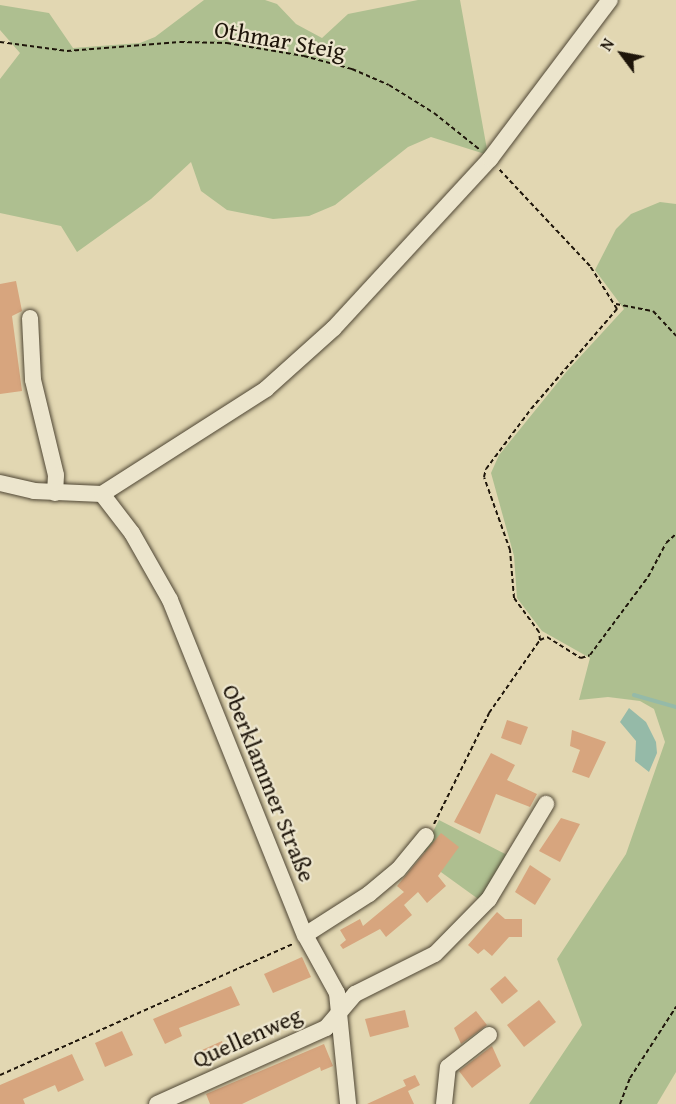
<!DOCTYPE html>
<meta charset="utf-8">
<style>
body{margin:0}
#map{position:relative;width:676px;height:1104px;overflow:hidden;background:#e2d7b2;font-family:"Gentium Book Plus",serif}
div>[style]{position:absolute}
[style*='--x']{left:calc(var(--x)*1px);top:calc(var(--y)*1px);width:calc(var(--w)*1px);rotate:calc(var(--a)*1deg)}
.green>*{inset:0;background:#aebf90}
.water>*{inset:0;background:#95baa8}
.stream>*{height:4px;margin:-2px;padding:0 2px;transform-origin:2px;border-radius:2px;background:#95baa8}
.building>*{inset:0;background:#d7a57e}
.path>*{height:2px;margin-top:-1px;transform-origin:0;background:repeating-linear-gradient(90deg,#1e150a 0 4.5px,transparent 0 7.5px)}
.roads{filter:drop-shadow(0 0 2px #4f4634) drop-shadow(0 0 2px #4f4634)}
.minor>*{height:16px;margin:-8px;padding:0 8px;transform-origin:8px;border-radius:8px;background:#ece5cd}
span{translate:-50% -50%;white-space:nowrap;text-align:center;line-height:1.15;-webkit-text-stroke:4.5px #ece5cd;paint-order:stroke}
.street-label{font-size:24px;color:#1e150a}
.north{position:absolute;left:592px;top:24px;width:60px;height:60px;-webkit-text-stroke:4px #ece5cd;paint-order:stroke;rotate:302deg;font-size:16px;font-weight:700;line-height:24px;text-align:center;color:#1e150a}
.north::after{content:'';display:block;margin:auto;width:21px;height:27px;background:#1e150a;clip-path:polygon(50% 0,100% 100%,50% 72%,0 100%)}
</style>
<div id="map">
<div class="green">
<i style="clip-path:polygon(204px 0,265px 0,277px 4px,296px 24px,322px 38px,348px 14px,418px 0,460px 0,488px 155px,431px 137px,408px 147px,335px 205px,309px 216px,273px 219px,227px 210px,201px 191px,191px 162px,151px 199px,77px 252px,61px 226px,0 213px,0 79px,20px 53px,0 30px,0 5px,49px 13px,73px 48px,140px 43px,155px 37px)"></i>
<i style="clip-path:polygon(660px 202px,676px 204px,676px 1072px,657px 1104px,529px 1104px,582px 1025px,557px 959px,626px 854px,665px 742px,654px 709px,640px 701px,608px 697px,579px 700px,590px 658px,542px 631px,517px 598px,514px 556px,491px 473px,499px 455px,567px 371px,624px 309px,595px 270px,616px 229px,631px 214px)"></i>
<i style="clip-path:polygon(439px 820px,511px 857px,481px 901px,427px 862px,429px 856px,423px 851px)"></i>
</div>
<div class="water">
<i style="clip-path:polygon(629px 708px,646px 722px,656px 742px,657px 753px,649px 772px,635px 761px,636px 741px,620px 722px)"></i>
</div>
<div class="stream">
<i style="--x:634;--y:695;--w:44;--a:15.9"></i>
</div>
<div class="building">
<i style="clip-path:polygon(16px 281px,22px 311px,12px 316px,22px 391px,0 394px,0 284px)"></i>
<i style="clip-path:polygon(507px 720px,528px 727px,521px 745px,501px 738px)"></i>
<i style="clip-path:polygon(572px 730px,606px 742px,589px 778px,572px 772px,580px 750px,570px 746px)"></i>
<i style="clip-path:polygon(491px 753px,515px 765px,507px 780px,537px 794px,530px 807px,496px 794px,480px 834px,454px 822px)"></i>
<i style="clip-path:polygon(561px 818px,580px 824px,560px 862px,539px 851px)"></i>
<i style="clip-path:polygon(441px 833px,459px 847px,438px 876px,446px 886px,427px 903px,418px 892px,404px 905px,412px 915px,386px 937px,380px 929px,343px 949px,340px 945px,346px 940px,340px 930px,360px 919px,363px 926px,404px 892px,397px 886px)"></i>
<i style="clip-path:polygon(530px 865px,551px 879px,535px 905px,515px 892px)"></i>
<i style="clip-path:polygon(497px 912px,505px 919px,522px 919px,522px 937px,509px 937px,492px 956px,484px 949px,478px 954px,468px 945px)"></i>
<i style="clip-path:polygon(302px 957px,311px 977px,273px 993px,264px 974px)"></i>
<i style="clip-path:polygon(505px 976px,518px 991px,502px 1004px,490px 989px)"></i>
<i style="clip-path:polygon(231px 986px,240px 1005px,179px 1028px,182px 1036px,165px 1044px,153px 1019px)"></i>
<i style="clip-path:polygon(539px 1000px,556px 1022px,524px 1047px,507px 1025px)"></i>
<i style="clip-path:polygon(405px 1010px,409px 1027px,370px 1037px,365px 1019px)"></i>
<i style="clip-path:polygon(476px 1011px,487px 1025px,461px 1044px,454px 1028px)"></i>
<i style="clip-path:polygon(122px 1031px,133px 1055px,105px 1067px,95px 1043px)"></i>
<i style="clip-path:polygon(222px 1041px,228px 1055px,208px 1064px,202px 1050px)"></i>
<i style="clip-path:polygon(324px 1044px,333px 1066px,321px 1071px,320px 1067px,242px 1104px,210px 1104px,206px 1094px)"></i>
<i style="clip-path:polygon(492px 1046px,501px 1066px,472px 1088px,459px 1071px)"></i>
<i style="clip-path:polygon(72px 1054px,84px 1080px,58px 1092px,55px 1085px,23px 1099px,25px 1104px,0 1104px,0 1085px)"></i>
<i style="clip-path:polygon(415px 1075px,420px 1085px,408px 1091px,414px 1104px,367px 1104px,406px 1086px,403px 1080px)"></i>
</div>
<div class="path">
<i style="--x:0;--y:42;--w:68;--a:7.7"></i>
<i style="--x:67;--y:51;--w:113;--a:-4.6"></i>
<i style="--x:180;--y:42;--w:47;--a:1.2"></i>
<i style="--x:227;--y:43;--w:78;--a:9.6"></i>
<i style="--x:304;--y:56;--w:50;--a:15.2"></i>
<i style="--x:352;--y:69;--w:40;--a:23.4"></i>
<i style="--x:389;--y:85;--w:53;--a:31.9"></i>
<i style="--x:434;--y:113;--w:58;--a:38.7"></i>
<i style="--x:616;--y:304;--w:38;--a:11"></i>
<i style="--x:653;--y:311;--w:34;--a:47"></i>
<i style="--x:540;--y:640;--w:8;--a:-23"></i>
<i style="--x:547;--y:637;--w:40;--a:32"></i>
<i style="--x:581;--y:658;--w:9;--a:-18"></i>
<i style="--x:590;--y:655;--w:97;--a:-53.4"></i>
<i style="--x:648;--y:577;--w:38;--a:-62"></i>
<i style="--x:666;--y:543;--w:13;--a:-42"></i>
<i style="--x:434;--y:824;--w:124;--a:-63.6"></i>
<i style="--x:489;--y:713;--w:89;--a:-55.1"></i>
<i style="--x:540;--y:640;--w:8;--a:-97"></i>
<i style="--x:539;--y:632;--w:42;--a:-126.3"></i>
<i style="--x:514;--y:598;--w:48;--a:-94.8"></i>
<i style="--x:510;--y:550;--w:77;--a:-109.6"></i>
<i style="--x:484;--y:477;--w:8;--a:-76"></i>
<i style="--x:486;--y:469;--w:75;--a:-53.1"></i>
<i style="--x:531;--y:409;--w:132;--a:-49.3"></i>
<i style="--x:617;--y:309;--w:51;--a:-122.1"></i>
<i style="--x:590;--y:266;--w:132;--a:-133.2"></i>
<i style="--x:0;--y:1075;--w:321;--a:-24.1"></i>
<i style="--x:620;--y:1104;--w:28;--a:-69"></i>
<i style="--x:630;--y:1078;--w:85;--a:-57.1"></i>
</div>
<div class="roads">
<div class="minor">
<i style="--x:30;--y:318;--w:62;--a:87.2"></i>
<i style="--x:33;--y:380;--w:98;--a:76.4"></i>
<i style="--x:56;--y:475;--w:18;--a:93"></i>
<i style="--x:0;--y:483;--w:35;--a:13"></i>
<i style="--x:34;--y:491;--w:68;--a:2.5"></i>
<i style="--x:102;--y:494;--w:195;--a:-32.6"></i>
<i style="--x:266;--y:389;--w:91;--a:-41.9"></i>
<i style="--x:334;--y:328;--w:230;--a:-47.3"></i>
<i style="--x:490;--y:159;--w:199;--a:-53"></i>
<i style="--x:102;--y:494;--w:49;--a:52.4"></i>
<i style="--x:132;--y:533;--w:77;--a:60.4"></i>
<i style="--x:170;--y:600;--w:361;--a:68.1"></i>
<i style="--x:305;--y:935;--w:66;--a:61.1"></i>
<i style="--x:337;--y:993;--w:112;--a:84.3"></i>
<i style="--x:305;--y:935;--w:76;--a:-32.6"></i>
<i style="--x:369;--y:894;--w:38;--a:-40"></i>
<i style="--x:398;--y:870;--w:44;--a:-50.5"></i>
<i style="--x:157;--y:1104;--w:185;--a:-24.2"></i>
<i style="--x:326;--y:1028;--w:45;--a:-49.5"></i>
<i style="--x:355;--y:994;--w:89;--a:-26.6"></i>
<i style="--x:435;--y:954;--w:77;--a:-45.5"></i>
<i style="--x:489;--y:899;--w:111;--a:-59"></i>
<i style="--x:444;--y:1104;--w:37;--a:-84"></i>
<i style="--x:448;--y:1067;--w:52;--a:-38"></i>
</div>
</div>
<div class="street-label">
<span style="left:280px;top:40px;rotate:10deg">Othmar Steig</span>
<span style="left:269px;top:783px;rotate:68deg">Oberklammer Straße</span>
<span style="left:247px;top:1037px;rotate:-24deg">Quellenweg</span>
</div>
<div class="north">N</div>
</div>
